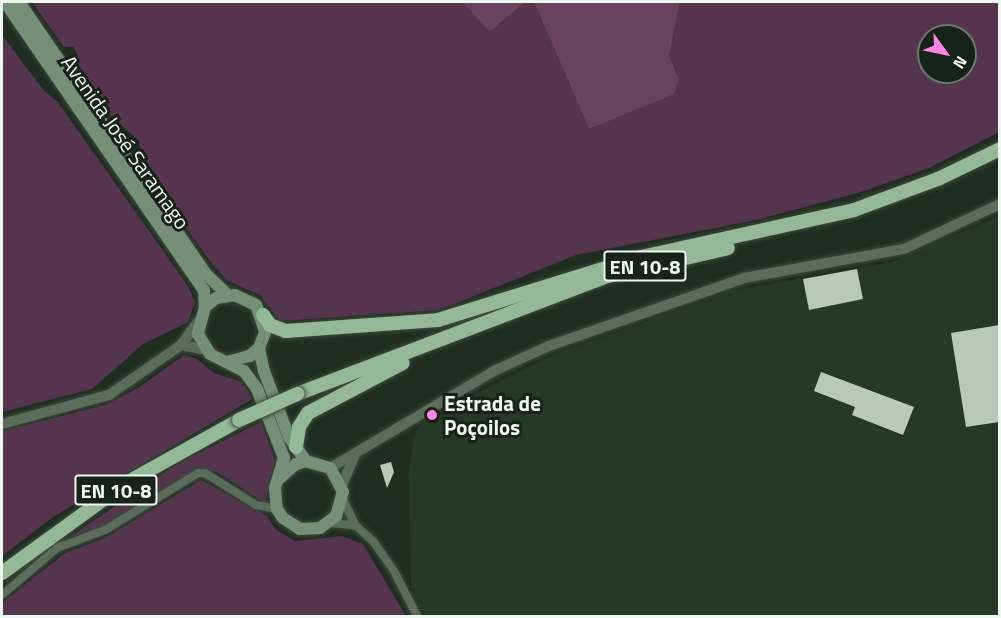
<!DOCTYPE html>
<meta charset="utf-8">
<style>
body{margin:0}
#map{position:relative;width:1001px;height:618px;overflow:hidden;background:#202d21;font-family:"Titillium Web",sans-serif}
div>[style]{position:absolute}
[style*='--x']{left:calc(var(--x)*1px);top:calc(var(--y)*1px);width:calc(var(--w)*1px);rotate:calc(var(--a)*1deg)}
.built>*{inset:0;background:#263828}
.green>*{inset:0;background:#55354d}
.forest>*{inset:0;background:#68435f}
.building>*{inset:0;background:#b8c8b9}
.roads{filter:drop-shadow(0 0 2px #3d493e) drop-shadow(0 0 2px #3d493e)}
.minor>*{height:8px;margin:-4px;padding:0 4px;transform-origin:4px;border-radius:4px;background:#5b6b5c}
.tertiary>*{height:10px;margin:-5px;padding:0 5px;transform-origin:5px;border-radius:5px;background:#5b6b5c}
.secondary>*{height:12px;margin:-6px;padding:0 6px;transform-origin:6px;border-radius:6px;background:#768f78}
.trunk>*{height:14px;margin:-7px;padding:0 7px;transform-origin:7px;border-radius:7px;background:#94b898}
.bridges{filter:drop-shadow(0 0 2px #3d493e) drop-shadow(0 0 2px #3d493e)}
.trunk-bridge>*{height:14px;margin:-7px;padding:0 7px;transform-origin:7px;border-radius:7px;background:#94b898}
.dots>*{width:16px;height:16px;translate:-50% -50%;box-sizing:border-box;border:3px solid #172318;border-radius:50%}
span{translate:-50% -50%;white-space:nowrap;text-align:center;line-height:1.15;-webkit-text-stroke:6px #172318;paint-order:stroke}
.shield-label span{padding:2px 4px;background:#172318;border:2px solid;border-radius:4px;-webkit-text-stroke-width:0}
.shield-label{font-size:20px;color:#eff8f0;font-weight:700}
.street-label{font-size:21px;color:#eff8f0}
.poi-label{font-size:21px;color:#eff8f0;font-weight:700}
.left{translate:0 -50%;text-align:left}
.frame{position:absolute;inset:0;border:3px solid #eff8f0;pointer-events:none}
.north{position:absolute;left:917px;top:24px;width:60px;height:60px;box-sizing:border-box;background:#172318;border:2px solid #6d786e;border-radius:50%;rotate:123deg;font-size:16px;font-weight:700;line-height:24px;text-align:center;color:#eff8f0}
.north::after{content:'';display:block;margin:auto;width:21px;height:27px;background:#fc86e3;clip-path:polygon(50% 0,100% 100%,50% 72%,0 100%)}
</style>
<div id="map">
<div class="built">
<i style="clip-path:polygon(999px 216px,999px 616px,425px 616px,411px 587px,409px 472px,414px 434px,425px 420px,552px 355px,731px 291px,892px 262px)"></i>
</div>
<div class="green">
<i style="clip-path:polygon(evenodd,32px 2px,462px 2px,490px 32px,525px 2px,534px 2px,589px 129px,630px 111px,679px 79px,669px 56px,680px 2px,999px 2px,999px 132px,929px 168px,861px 192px,756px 220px,576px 255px,439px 310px,280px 321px,260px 295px,228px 281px,212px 264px,142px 165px,139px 141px,108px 113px,81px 76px,77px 53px,73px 47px,64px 47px,32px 2px,929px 36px,965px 36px,965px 72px,929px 72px,929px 36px)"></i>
<i style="clip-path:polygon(2px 35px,44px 91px,57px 101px,188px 286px,195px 302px,188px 322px,143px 344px,92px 389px,2px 412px)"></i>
<i style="clip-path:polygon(184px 355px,197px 359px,214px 373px,242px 382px,252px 399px,53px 517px,2px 556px,2px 431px,105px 405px,138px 388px)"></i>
<i style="clip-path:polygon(261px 422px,275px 461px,265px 503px,219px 473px,201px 468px,93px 532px,69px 537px,179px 463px)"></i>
<i style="clip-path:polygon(201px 480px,267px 516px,275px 529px,295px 541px,342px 536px,363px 544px,406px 616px,2px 616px,2px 603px,65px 553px,105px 538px)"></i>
</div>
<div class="forest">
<i style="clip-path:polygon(462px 2px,525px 2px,490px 32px)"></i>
<i style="clip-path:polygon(534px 2px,680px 2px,669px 56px,679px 79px,674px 94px,589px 129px)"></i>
</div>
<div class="building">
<i style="clip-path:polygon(857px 269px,863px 299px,809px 310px,803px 279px)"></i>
<i style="clip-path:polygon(999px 325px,999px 422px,966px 427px,951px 333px)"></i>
<i style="clip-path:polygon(821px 372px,914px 407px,903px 435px,852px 415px,855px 407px,814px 391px)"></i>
<i style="clip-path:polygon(391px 462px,394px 472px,387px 488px,380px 465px)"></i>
</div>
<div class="roads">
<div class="minor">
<i style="--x:343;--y:499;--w:29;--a:65"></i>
<i style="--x:355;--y:525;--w:24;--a:42"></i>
<i style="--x:373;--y:541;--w:37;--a:55"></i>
<i style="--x:394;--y:571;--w:51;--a:62.9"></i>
<i style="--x:330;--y:523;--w:25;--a:5"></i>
<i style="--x:2;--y:595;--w:72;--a:-40.5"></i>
<i style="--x:57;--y:548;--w:51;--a:-20.6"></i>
<i style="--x:105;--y:530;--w:109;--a:-31.5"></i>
<i style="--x:198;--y:473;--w:7;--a:0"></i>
<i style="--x:205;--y:473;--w:60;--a:32.1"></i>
<i style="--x:256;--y:505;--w:21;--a:11"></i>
</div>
<div class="tertiary">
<i style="--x:181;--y:345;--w:25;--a:11"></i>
<i style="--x:2;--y:424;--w:111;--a:-15.2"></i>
<i style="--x:109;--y:395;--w:88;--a:-34.8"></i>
<i style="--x:181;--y:345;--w:29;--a:-54"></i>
<i style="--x:330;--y:468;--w:193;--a:-30.6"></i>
<i style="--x:496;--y:370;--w:58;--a:-24.4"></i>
<i style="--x:549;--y:346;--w:207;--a:-19.2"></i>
<i style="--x:744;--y:278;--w:163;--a:-10.3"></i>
<i style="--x:904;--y:249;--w:106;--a:-25.1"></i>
<i style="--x:342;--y:485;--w:33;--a:-67"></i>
</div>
<div class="secondary">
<i style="--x:5;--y:2;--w:350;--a:55.4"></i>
<i style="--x:204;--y:290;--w:17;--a:87"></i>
<i style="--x:19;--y:2;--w:330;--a:55.5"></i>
<i style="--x:206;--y:274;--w:30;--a:44"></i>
<i style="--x:259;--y:348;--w:24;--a:78"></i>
<i style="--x:264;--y:371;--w:71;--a:69.3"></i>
<i style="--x:289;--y:437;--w:29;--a:55"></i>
<i style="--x:227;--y:362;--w:24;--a:-15"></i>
<i style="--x:250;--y:356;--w:12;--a:-42"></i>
<i style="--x:259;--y:348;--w:17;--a:-69"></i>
<i style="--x:265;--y:332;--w:28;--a:-108"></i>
<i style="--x:256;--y:305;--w:23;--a:-155"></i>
<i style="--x:235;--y:295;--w:19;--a:171"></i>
<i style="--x:216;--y:298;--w:14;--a:141"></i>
<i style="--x:205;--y:307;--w:28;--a:105"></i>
<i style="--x:198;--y:334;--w:23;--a:59"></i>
<i style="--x:210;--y:354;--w:38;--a:27"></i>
<i style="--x:244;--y:371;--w:22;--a:54"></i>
<i style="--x:257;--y:389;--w:74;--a:68.6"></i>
<i style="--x:284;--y:458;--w:31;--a:107"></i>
<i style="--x:275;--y:488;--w:21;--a:85"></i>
<i style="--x:277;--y:509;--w:11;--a:56"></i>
<i style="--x:283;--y:518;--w:20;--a:33"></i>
<i style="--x:300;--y:529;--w:20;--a:-3"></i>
<i style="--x:320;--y:528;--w:20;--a:-37"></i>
<i style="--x:336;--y:516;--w:25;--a:-74"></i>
<i style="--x:343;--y:492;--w:27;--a:-118"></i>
<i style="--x:330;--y:468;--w:25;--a:-164"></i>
<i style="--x:306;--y:461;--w:10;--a:163"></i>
<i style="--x:296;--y:464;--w:21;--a:139"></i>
</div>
<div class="trunk">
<i style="--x:263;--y:315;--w:12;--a:55"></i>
<i style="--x:270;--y:325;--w:17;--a:21"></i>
<i style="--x:286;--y:331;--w:152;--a:-4.1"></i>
<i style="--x:438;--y:320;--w:213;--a:-17.2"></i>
<i style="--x:641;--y:257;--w:218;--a:-12.4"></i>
<i style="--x:854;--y:210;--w:90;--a:-20.3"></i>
<i style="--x:938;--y:179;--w:69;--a:-25.8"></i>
<i style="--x:297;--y:394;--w:333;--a:-20.8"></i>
<i style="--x:608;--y:276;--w:123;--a:-13.1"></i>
<i style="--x:296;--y:447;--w:20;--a:-81"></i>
<i style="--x:299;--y:427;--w:17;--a:-57"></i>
<i style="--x:308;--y:413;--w:107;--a:-27.8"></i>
<i style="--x:2;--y:573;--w:153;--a:-36"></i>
<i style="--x:126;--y:483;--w:129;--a:-29.1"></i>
</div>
</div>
<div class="bridges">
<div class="trunk-bridge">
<i style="--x:239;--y:420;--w:64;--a:-24.1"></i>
</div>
</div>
<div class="dots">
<i style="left:432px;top:415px;background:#fc86e3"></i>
</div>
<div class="shield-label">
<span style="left:645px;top:266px">EN 10-8</span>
<span style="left:116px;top:490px">EN 10-8</span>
</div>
<div class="street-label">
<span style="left:126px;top:142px;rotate:55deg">Avenida José Saramago</span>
</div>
<div class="poi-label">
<span class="left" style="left:444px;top:415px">Estrada de<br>Poçoilos</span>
</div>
<div class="frame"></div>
<div class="north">N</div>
</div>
